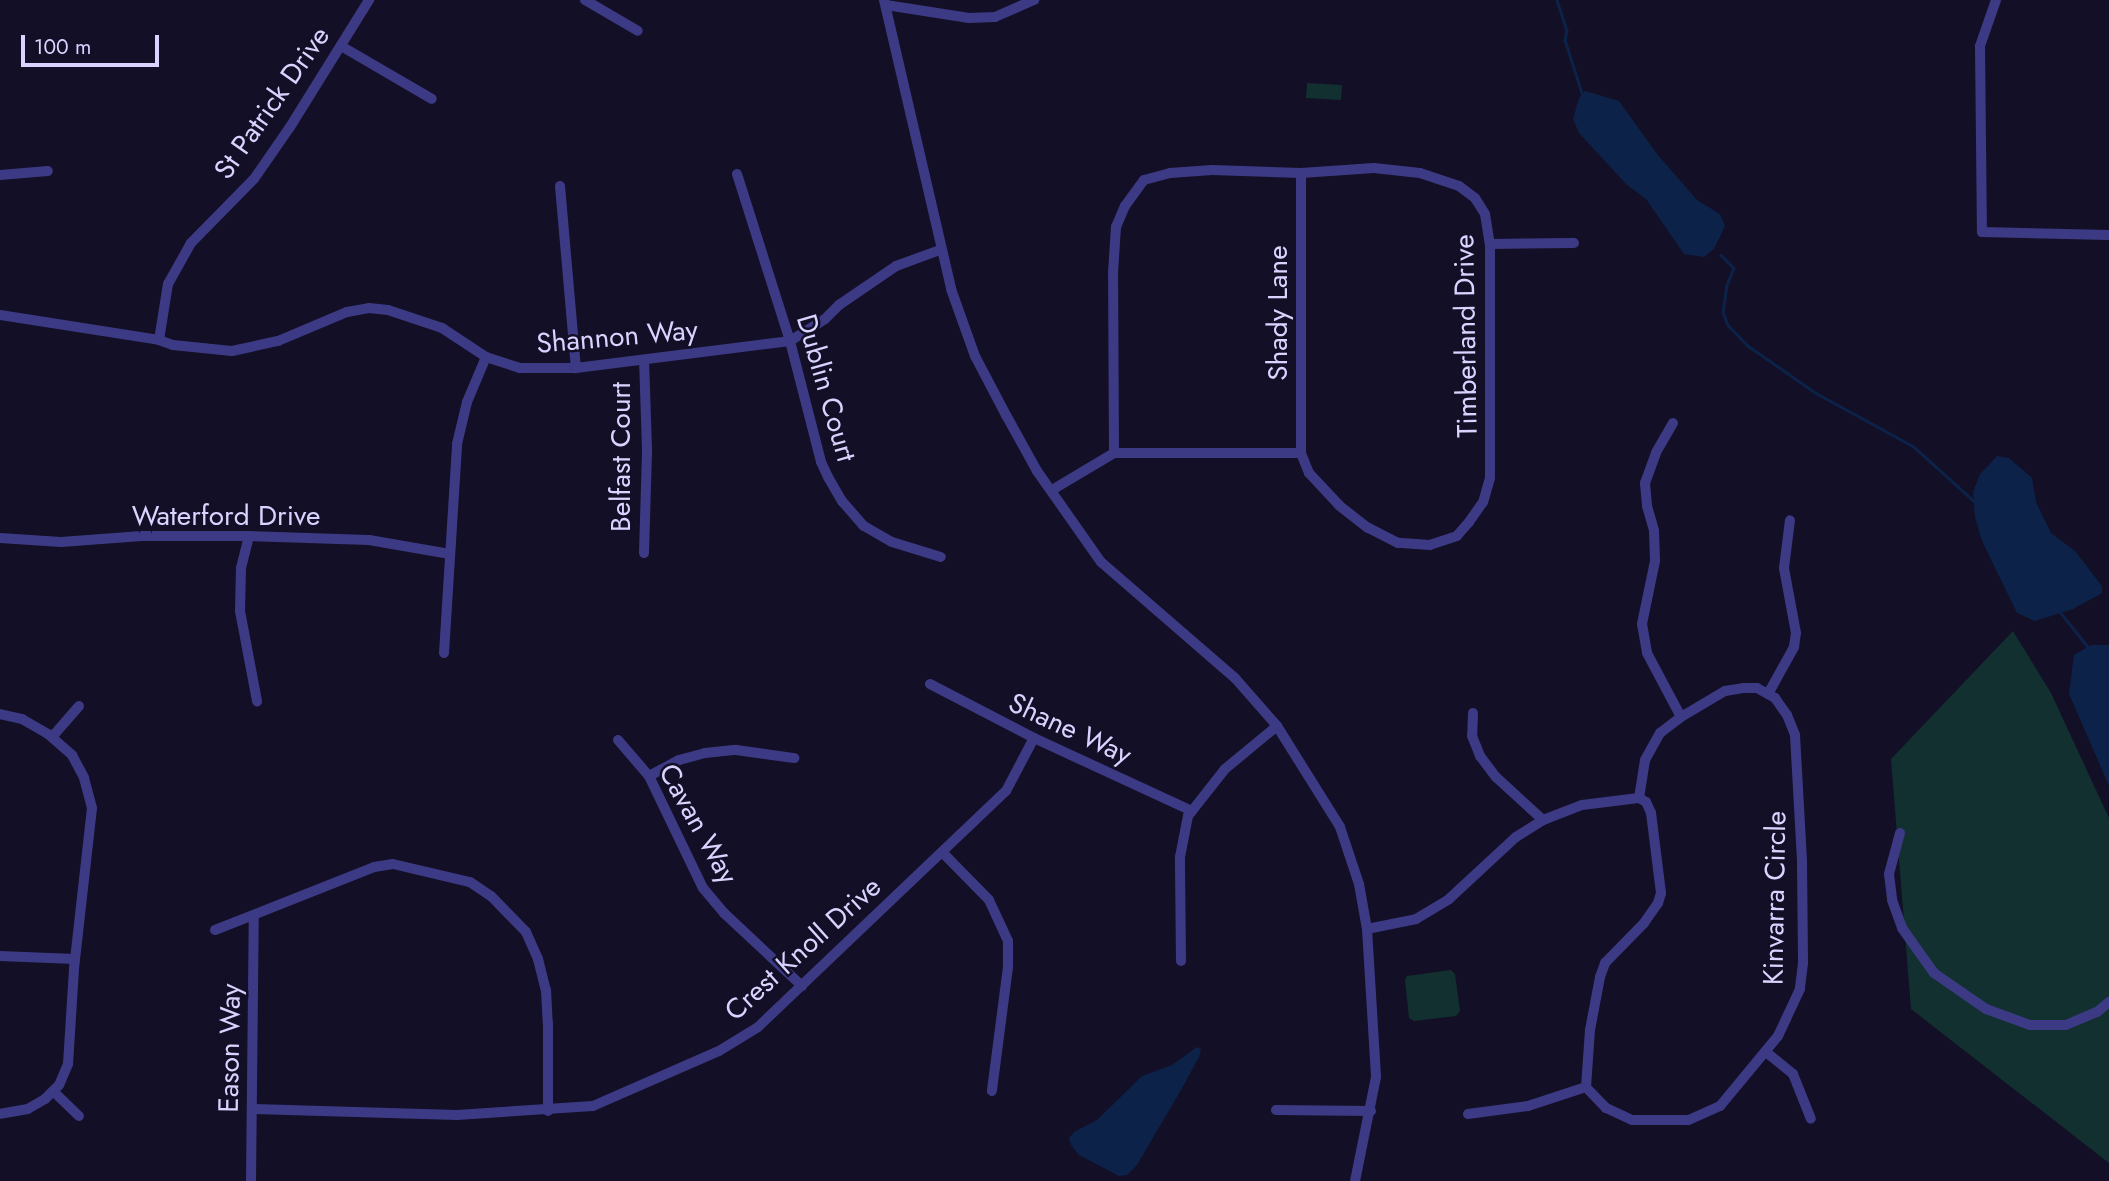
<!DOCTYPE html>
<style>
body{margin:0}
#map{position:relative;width:2109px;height:1181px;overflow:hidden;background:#130f26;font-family:Jost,sans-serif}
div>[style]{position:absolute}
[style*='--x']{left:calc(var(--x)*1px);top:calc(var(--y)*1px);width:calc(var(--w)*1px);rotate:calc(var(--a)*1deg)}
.green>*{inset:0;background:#12302f}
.water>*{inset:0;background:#0c2248}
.stream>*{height:2.5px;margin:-1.25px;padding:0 1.25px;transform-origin:1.25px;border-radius:1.25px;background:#0c2248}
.minor>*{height:10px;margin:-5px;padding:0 5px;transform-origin:5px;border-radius:5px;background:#3d3a85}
span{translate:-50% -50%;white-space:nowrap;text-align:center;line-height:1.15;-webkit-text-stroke:5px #130f26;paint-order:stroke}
.street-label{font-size:28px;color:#d9d4ff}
.scale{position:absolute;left:21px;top:35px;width:138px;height:32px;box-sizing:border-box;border:4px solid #d9d4ff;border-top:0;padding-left:9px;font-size:21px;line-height:24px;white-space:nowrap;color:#d9d4ff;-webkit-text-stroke:5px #130f26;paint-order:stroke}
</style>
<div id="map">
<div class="green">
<i style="clip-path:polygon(1307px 83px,1342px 85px,1341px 100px,1306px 98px)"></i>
<i style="clip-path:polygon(2013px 631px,2051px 693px,2109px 818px,2109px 1163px,1911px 1009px,1891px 759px)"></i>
<i style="clip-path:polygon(1451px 970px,1455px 974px,1460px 1011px,1456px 1016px,1414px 1021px,1409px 1018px,1405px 980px,1407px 976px)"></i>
</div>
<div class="water">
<i style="clip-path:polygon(1585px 91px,1619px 101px,1657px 154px,1697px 200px,1720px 214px,1725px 226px,1714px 249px,1704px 257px,1684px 254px,1646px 199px,1627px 185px,1579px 133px,1573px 119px,1579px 98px)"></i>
<i style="clip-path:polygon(1997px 456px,2009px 458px,2032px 478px,2036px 502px,2051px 533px,2075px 551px,2102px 586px,2102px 593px,2073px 609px,2035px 621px,2017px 613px,1982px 541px,1975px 517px,1973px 492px,1980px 474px)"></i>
<i style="clip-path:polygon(2091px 645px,2109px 645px,2109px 786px,2069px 694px,2074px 655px)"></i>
<i style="clip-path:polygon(1197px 1047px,1201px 1049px,1199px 1057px,1181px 1090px,1137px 1165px,1127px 1175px,1119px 1176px,1079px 1155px,1071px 1145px,1069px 1138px,1074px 1132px,1097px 1120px,1142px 1076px,1172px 1065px)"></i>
</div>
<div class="stream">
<i style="--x:1557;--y:0;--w:32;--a:72"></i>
<i style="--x:1567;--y:30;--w:10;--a:101"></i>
<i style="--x:1565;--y:40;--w:56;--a:72.2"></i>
<i style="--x:1721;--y:255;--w:18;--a:45"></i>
<i style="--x:1734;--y:268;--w:18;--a:112"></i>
<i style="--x:1727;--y:285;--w:27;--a:98"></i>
<i style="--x:1723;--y:312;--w:14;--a:69"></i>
<i style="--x:1728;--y:325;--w:28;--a:46"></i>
<i style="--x:1747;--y:345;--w:84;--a:34.8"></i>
<i style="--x:1816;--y:393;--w:111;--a:28.7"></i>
<i style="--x:1913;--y:446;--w:82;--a:42"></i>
<i style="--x:2061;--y:613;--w:43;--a:51.5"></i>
</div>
<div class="minor">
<i style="--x:585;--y:0;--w:61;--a:30.3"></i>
<i style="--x:884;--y:0;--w:297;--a:76.9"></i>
<i style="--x:951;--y:289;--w:71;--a:70.3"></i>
<i style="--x:975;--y:356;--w:67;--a:62.3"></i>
<i style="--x:1006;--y:415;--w:64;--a:61"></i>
<i style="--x:1037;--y:471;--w:111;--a:54.9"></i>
<i style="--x:1101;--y:562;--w:177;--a:40.9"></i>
<i style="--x:1235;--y:678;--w:64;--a:48.8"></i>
<i style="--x:1277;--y:726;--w:119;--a:58"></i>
<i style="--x:1340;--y:827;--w:60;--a:71.6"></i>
<i style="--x:1359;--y:884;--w:46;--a:79.9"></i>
<i style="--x:1367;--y:929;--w:148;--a:86.5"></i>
<i style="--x:1376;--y:1077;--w:106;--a:101.4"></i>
<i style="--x:1996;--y:0;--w:49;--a:109.2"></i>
<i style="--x:1980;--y:46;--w:186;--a:89.4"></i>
<i style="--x:1982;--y:232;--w:127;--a:1.4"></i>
<i style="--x:886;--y:5;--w:84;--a:8.9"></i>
<i style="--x:969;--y:18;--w:26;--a:-2"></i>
<i style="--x:995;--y:17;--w:43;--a:-23.6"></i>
<i style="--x:341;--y:46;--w:105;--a:30.2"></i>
<i style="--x:737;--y:174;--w:175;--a:72.4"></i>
<i style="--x:790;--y:341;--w:125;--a:75.6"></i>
<i style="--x:821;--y:462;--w:17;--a:65"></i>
<i style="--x:828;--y:477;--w:28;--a:60"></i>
<i style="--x:842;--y:501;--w:33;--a:49"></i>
<i style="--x:864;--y:526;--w:32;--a:30"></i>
<i style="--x:892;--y:542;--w:51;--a:17"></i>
<i style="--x:0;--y:175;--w:48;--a:-4.8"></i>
<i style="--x:560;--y:186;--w:183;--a:85"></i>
<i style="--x:1490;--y:244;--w:84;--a:-0.7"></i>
<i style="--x:0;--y:315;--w:161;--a:8.9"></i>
<i style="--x:159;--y:340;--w:15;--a:20"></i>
<i style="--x:173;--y:345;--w:59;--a:5.8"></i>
<i style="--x:232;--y:351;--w:47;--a:-12.3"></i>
<i style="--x:278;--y:341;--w:75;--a:-22.8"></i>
<i style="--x:347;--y:312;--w:22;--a:-10"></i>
<i style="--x:369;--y:308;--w:19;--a:6"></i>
<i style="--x:388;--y:310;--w:57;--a:18.4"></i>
<i style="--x:442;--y:328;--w:53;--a:33.4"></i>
<i style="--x:486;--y:357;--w:36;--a:18"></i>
<i style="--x:520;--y:368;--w:56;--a:0"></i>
<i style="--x:576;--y:368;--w:216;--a:-7.2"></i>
<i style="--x:790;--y:341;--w:41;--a:-32.2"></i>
<i style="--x:825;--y:319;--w:20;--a:-45"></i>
<i style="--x:839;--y:305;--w:69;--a:-34.4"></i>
<i style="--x:896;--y:266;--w:47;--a:-20"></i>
<i style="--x:159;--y:340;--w:57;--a:-80.9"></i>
<i style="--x:168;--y:284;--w:47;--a:-60.7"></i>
<i style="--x:191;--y:243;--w:90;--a:-45.5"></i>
<i style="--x:254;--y:179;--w:63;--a:-55.3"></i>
<i style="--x:290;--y:127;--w:150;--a:-58.1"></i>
<i style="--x:1673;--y:423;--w:34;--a:120"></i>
<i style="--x:1656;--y:453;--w:32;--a:110"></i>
<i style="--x:1645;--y:483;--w:23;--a:85"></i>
<i style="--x:1647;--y:506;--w:26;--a:74"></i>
<i style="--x:1654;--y:531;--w:30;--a:88"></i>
<i style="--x:1655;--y:561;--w:64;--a:101.7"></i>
<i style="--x:1642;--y:624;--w:29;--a:80"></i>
<i style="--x:1647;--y:653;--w:72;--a:62"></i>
<i style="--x:1114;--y:453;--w:187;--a:0"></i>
<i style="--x:1052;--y:490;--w:72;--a:-30.8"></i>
<i style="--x:1114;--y:453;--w:180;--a:-90.3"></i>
<i style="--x:1113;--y:273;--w:46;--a:-86.3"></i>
<i style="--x:1116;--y:227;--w:23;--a:-67"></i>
<i style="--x:1125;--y:206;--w:32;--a:-54"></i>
<i style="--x:1144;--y:180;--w:27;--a:-15"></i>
<i style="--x:1170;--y:173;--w:42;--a:-4.1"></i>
<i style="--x:1212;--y:170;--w:89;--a:1.9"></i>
<i style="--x:1301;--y:173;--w:73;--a:-3.9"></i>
<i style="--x:1374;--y:168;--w:46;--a:6.2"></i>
<i style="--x:1420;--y:173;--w:41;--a:18.4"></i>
<i style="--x:1459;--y:186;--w:20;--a:37"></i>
<i style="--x:1475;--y:198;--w:19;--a:58"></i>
<i style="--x:1485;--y:214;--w:30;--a:81"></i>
<i style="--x:1490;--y:244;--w:234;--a:90"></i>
<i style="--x:1490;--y:478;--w:25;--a:106"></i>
<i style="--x:1483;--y:502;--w:24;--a:125"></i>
<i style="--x:1469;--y:522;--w:18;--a:131"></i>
<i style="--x:1457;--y:536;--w:28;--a:162"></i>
<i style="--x:1430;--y:545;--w:32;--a:-176"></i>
<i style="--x:1398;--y:543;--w:34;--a:-153"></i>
<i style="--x:1368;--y:528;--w:37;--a:-142"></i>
<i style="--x:1339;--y:505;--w:44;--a:-133.2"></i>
<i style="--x:1309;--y:473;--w:22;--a:-112"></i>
<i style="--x:1301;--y:453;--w:280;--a:-90"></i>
<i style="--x:249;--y:536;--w:33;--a:104"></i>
<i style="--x:241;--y:568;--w:43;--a:91.3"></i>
<i style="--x:240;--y:611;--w:92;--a:79.3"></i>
<i style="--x:0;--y:538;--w:61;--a:3.8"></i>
<i style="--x:61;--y:542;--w:81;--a:-4.2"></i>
<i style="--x:142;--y:536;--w:107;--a:0"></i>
<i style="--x:249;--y:536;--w:120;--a:1.9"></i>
<i style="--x:369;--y:540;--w:82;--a:9.8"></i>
<i style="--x:644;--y:553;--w:104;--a:-88.3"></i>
<i style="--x:647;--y:449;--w:89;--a:-91.9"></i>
<i style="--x:444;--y:653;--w:209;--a:-86.4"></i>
<i style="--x:457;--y:444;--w:43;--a:-76.6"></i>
<i style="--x:467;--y:402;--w:49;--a:-67.1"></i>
<i style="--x:930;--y:684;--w:117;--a:27.4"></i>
<i style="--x:1034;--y:738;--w:174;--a:24.8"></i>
<i style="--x:1743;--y:688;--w:14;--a:0"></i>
<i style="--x:1757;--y:688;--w:21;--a:29"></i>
<i style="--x:1775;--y:698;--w:21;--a:55"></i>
<i style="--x:1787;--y:715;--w:22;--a:68"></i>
<i style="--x:1795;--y:735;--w:127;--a:86.8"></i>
<i style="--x:1802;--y:862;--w:101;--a:89.4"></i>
<i style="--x:1803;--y:963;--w:26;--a:97"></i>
<i style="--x:1800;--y:989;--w:52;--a:115.1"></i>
<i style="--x:1778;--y:1036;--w:91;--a:129.6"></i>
<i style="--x:1720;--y:1106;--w:35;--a:156"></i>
<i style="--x:1688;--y:1120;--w:56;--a:180"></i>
<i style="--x:1632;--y:1120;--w:29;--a:-155"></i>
<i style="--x:1606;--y:1108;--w:29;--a:-134"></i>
<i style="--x:1586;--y:1087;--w:57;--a:-86"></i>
<i style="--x:1590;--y:1030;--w:54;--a:-79.3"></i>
<i style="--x:1600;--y:977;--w:15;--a:-70"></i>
<i style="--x:1605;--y:963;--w:56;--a:-45.7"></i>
<i style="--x:1644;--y:923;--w:24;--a:-55"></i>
<i style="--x:1658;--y:903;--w:10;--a:-73"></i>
<i style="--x:1661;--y:893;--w:81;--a:-97.1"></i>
<i style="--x:1651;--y:813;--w:12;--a:-114"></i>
<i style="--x:1646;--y:802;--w:8;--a:-150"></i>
<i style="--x:1639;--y:798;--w:38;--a:-81"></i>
<i style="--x:1645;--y:760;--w:31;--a:-61"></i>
<i style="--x:1660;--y:733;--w:26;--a:-37"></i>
<i style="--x:1681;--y:717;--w:51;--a:-30.6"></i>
<i style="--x:1725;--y:691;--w:18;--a:-9"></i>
<i style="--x:1768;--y:694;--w:54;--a:-61"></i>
<i style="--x:1794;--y:647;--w:14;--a:-82"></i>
<i style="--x:1796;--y:633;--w:66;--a:-100.5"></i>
<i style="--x:1784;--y:568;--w:48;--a:-82.9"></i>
<i style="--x:1473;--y:713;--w:23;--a:92"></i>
<i style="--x:1472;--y:736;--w:22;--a:68"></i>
<i style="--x:1480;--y:756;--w:26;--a:53"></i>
<i style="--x:1496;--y:777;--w:64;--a:42.5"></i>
<i style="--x:0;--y:714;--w:23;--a:13"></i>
<i style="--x:22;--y:719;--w:30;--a:30"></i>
<i style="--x:48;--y:734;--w:32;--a:41"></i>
<i style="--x:72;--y:755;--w:26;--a:62"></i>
<i style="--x:84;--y:778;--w:31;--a:75"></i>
<i style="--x:92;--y:808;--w:162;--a:96.4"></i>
<i style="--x:74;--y:969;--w:95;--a:93.6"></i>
<i style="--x:68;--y:1064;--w:23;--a:113"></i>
<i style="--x:59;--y:1085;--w:20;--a:135"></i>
<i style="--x:45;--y:1099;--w:20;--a:150"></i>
<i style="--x:28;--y:1109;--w:28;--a:170"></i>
<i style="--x:52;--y:737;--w:41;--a:-48.9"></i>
<i style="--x:618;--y:740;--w:48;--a:49.3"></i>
<i style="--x:649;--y:776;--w:124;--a:64.3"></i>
<i style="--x:703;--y:888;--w:33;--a:50"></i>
<i style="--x:724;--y:913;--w:107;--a:43.1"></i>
<i style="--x:649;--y:776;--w:34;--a:-28"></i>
<i style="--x:679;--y:760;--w:27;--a:-15"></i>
<i style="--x:705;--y:753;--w:31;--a:-6"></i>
<i style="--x:736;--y:750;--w:59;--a:7.9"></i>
<i style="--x:1900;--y:833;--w:42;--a:105"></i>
<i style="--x:1889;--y:874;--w:26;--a:83"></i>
<i style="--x:1892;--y:900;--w:30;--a:70"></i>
<i style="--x:1902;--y:928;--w:55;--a:54.6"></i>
<i style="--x:1934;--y:973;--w:63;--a:34.7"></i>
<i style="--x:1986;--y:1009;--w:47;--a:20"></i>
<i style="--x:2030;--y:1025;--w:36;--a:0"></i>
<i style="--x:2066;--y:1025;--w:34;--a:-23"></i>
<i style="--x:2097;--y:1012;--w:16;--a:-40"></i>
<i style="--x:942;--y:852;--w:67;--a:45.6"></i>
<i style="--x:989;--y:900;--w:45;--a:65.1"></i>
<i style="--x:1008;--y:941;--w:26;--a:90"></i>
<i style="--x:1008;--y:967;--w:125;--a:97.4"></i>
<i style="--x:1367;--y:929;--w:50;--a:-11.5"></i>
<i style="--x:1416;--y:919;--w:39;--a:-31"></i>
<i style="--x:1449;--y:899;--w:91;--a:-42.8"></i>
<i style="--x:1516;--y:837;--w:32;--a:-32"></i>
<i style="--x:1543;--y:820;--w:42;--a:-21"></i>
<i style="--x:1582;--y:805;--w:57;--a:-7"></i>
<i style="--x:215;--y:930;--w:171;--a:-21.6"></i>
<i style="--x:374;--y:867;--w:19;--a:-9"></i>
<i style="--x:393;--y:864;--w:79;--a:13.2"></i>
<i style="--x:470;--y:882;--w:25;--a:34"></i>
<i style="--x:491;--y:896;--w:50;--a:45.8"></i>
<i style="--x:526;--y:932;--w:30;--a:66"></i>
<i style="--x:538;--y:959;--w:32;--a:76"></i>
<i style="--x:546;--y:990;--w:33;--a:87"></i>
<i style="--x:548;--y:1023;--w:88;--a:90"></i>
<i style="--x:0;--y:956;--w:75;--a:2.3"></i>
<i style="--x:1181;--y:961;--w:104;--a:-90.6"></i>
<i style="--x:1180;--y:857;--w:42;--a:-79"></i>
<i style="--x:1188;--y:816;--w:60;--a:-51.8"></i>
<i style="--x:1225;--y:769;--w:67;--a:-39.6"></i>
<i style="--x:1766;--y:1052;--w:35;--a:39"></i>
<i style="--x:1793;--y:1074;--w:48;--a:68.2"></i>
<i style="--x:53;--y:1091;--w:36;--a:44"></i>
<i style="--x:252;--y:1109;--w:205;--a:1.7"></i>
<i style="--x:457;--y:1115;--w:136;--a:-3.8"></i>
<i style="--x:593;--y:1106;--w:137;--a:-23.6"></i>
<i style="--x:719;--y:1051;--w:46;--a:-31.6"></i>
<i style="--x:758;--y:1027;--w:342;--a:-43.6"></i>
<i style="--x:1006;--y:791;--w:60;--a:-62.2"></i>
<i style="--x:1276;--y:1110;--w:95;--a:0.6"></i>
<i style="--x:1468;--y:1114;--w:61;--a:-7.6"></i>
<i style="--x:1528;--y:1106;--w:61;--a:-18.1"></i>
<i style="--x:251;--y:1181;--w:265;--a:-89.4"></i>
</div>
<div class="street-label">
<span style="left:272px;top:103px;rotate:-55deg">St Patrick Drive</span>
<span style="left:1278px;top:313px;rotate:-90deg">Shady Lane</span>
<span style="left:1466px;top:336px;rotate:-91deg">Timberland Drive</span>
<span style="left:617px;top:337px;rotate:-5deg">Shannon Way</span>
<span style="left:826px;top:388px;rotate:74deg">Dublin Court</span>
<span style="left:621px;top:457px;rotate:-90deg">Belfast Court</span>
<span style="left:226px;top:516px">Waterford Drive</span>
<span style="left:1070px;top:729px;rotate:25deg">Shane Way</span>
<span style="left:698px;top:824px;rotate:61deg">Cavan Way</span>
<span style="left:1775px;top:898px;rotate:-89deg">Kinvarra Circle</span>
<span style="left:803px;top:949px;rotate:-42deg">Crest Knoll Drive</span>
<span style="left:230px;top:1048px;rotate:-89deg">Eason Way</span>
</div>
<div class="scale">100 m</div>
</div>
